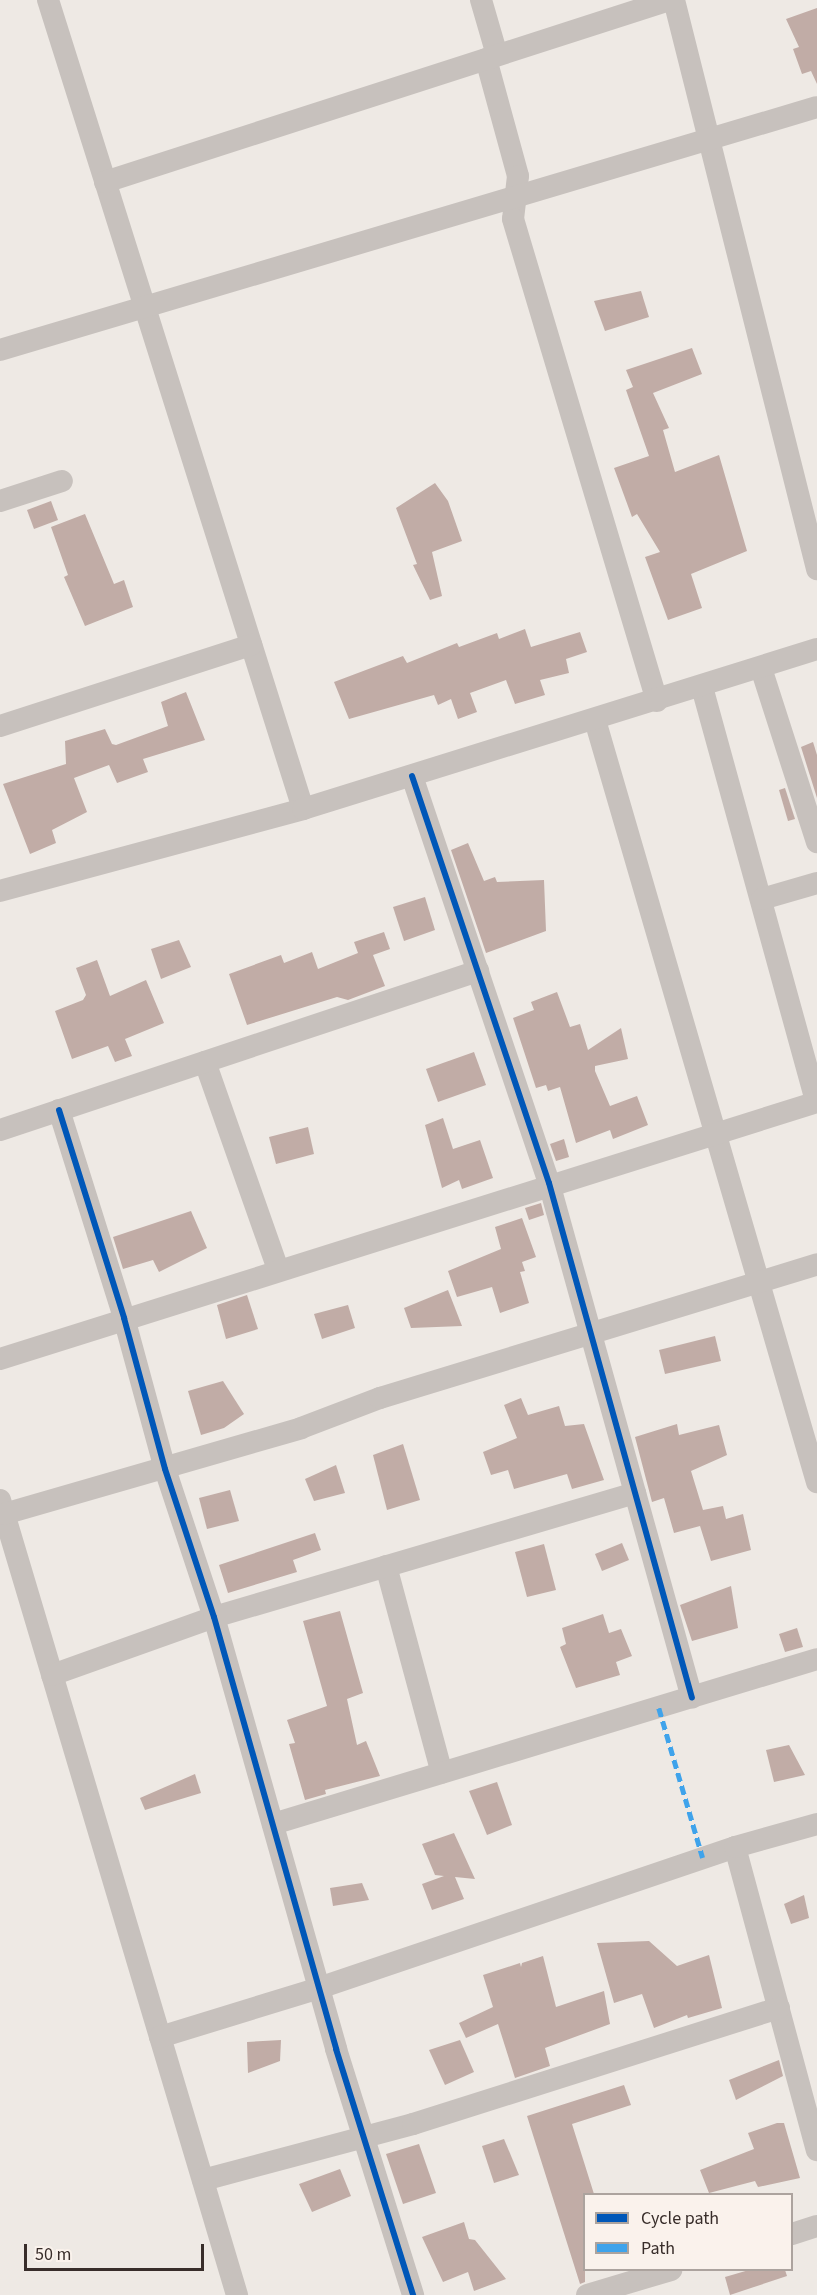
<!DOCTYPE html>
<style>
body{margin:0}
#map{position:relative;width:817px;height:2295px;overflow:hidden;background:#eee9e4;font-family:"Source Sans 3",sans-serif}
div>[style]{position:absolute}
[style*='--x']{left:calc(var(--x)*1px);top:calc(var(--y)*1px);width:calc(var(--w)*1px);rotate:calc(var(--a)*1deg)}
.building>*{inset:0;background:#c1aca6}
.minor>*{height:22px;margin:-11px;padding:0 11px;transform-origin:11px;border-radius:11px;background:#c7c1bd}
.quiet>*{height:4.5px;margin-top:-2.25px;transform-origin:0;background:repeating-linear-gradient(90deg,#3fa3eb 0 9px,transparent 0 13.5px)}
.cycleway>*{height:6px;margin:-3px;padding:0 3px;transform-origin:3px;border-radius:3px;background:#0057b8}
span{translate:-50% -50%;white-space:nowrap;text-align:center;line-height:1.15;-webkit-text-stroke:5px #faf2ec;paint-order:stroke}
.legend{position:absolute;left:583px;top:2193px;width:210px;height:78px;box-sizing:border-box;background:#faf2ec;border:2px solid #aca39e;margin:0;padding:8px 10px;list-style:none;font-size:18px;color:#382d2a}
.legend li{display:flex;align-items:center;gap:12px;height:30px}
.legend b{width:30px;border:2px solid #aca39e}
.scale{position:absolute;left:24px;top:2244px;width:180px;height:27px;box-sizing:border-box;border:3px solid #382d2a;border-top:0;padding-left:8px;font-size:18px;line-height:21px;white-space:nowrap;color:#382d2a;-webkit-text-stroke:4px #faf2ec;paint-order:stroke}
</style>
<div id="map">
<div class="building">
<i style="clip-path:polygon(817px 8px,817px 84px,811px 71px,802px 74px,793px 49px,799px 47px,786px 19px)"></i>
<i style="clip-path:polygon(641px 291px,649px 317px,605px 331px,594px 301px)"></i>
<i style="clip-path:polygon(692px 348px,702px 374px,653px 393px,669px 428px,663px 430px,675px 472px,719px 455px,747px 551px,691px 574px,702px 608px,668px 620px,645px 557px,660px 552px,637px 514px,632px 517px,614px 468px,649px 456px,626px 390px,633px 387px,626px 370px)"></i>
<i style="clip-path:polygon(435px 483px,448px 501px,462px 541px,432px 552px,442px 596px,430px 600px,413px 565px,417px 564px,396px 508px)"></i>
<i style="clip-path:polygon(51px 501px,58px 520px,34px 529px,27px 510px)"></i>
<i style="clip-path:polygon(85px 514px,114px 584px,124px 580px,133px 607px,85px 626px,64px 577px,68px 575px,51px 527px)"></i>
<i style="clip-path:polygon(525px 629px,531px 647px,580px 632px,587px 652px,566px 659px,569px 673px,540px 680px,545px 695px,515px 704px,506px 680px,470px 693px,477px 712px,458px 719px,451px 699px,438px 705px,434px 695px,349px 719px,334px 682px,403px 656px,407px 663px,457px 643px,459px 647px,497px 633px,499px 639px)"></i>
<i style="clip-path:polygon(186px 692px,205px 740px,143px 759px,148px 772px,117px 783px,109px 765px,74px 778px,87px 812px,52px 830px,56px 843px,30px 854px,3px 784px,66px 764px,65px 741px,105px 729px,112px 744px,116px 745px,168px 726px,161px 702px)"></i>
<i style="clip-path:polygon(813px 742px,817px 755px,817px 798px,801px 747px)"></i>
<i style="clip-path:polygon(785px 788px,795px 819px,788px 821px,779px 790px)"></i>
<i style="clip-path:polygon(468px 843px,484px 881px,495px 877px,497px 882px,544px 880px,546px 931px,486px 953px,451px 850px)"></i>
<i style="clip-path:polygon(425px 897px,435px 930px,404px 941px,393px 907px)"></i>
<i style="clip-path:polygon(384px 932px,390px 949px,373px 955px,385px 986px,348px 1000px,337px 997px,247px 1025px,229px 974px,281px 955px,284px 963px,312px 952px,318px 969px,358px 953px,354px 942px)"></i>
<i style="clip-path:polygon(179px 940px,191px 967px,161px 979px,151px 949px)"></i>
<i style="clip-path:polygon(97px 960px,110px 996px,146px 980px,164px 1023px,125px 1039px,132px 1056px,115px 1062px,108px 1046px,72px 1059px,55px 1011px,83px 1000px,86px 995px,76px 968px)"></i>
<i style="clip-path:polygon(557px 992px,570px 1027px,580px 1024px,588px 1050px,621px 1028px,628px 1059px,595px 1066px,595px 1071px,610px 1106px,637px 1096px,648px 1125px,613px 1139px,610px 1130px,576px 1143px,560px 1087px,548px 1091px,546px 1085px,536px 1088px,513px 1018px,534px 1010px,531px 1002px)"></i>
<i style="clip-path:polygon(474px 1052px,486px 1085px,438px 1102px,426px 1069px)"></i>
<i style="clip-path:polygon(443px 1118px,453px 1149px,480px 1140px,493px 1178px,462px 1189px,459px 1180px,442px 1188px,425px 1125px)"></i>
<i style="clip-path:polygon(308px 1127px,314px 1154px,276px 1164px,269px 1137px)"></i>
<i style="clip-path:polygon(564px 1139px,569px 1157px,556px 1161px,550px 1144px)"></i>
<i style="clip-path:polygon(541px 1203px,544px 1215px,529px 1220px,525px 1208px)"></i>
<i style="clip-path:polygon(191px 1211px,207px 1248px,159px 1272px,153px 1260px,123px 1269px,113px 1237px)"></i>
<i style="clip-path:polygon(522px 1218px,536px 1257px,522px 1262px,525px 1271px,520px 1272px,529px 1303px,500px 1313px,492px 1287px,457px 1297px,448px 1271px,501px 1249px,495px 1227px)"></i>
<i style="clip-path:polygon(448px 1290px,462px 1326px,411px 1328px,404px 1308px)"></i>
<i style="clip-path:polygon(247px 1295px,258px 1329px,226px 1339px,217px 1305px)"></i>
<i style="clip-path:polygon(348px 1305px,355px 1328px,322px 1339px,314px 1314px)"></i>
<i style="clip-path:polygon(715px 1336px,721px 1361px,665px 1374px,659px 1350px)"></i>
<i style="clip-path:polygon(223px 1381px,244px 1414px,224px 1428px,201px 1435px,188px 1391px)"></i>
<i style="clip-path:polygon(521px 1398px,528px 1415px,559px 1406px,565px 1426px,584px 1424px,604px 1480px,572px 1489px,567px 1474px,514px 1489px,508px 1470px,491px 1475px,483px 1452px,517px 1438px,504px 1405px)"></i>
<i style="clip-path:polygon(677px 1424px,679px 1435px,719px 1425px,727px 1455px,691px 1471px,703px 1510px,723px 1506px,726px 1519px,743px 1514px,751px 1550px,711px 1561px,700px 1526px,674px 1533px,664px 1498px,652px 1502px,635px 1437px)"></i>
<i style="clip-path:polygon(403px 1444px,420px 1500px,387px 1510px,373px 1455px)"></i>
<i style="clip-path:polygon(336px 1465px,345px 1493px,314px 1501px,305px 1479px)"></i>
<i style="clip-path:polygon(230px 1490px,239px 1521px,207px 1529px,199px 1498px)"></i>
<i style="clip-path:polygon(315px 1533px,321px 1550px,293px 1560px,297px 1572px,228px 1593px,219px 1565px)"></i>
<i style="clip-path:polygon(622px 1543px,629px 1560px,602px 1571px,595px 1554px)"></i>
<i style="clip-path:polygon(544px 1544px,556px 1590px,527px 1597px,515px 1552px)"></i>
<i style="clip-path:polygon(731px 1586px,738px 1628px,692px 1641px,680px 1605px)"></i>
<i style="clip-path:polygon(340px 1611px,363px 1693px,347px 1699px,357px 1745px,366px 1741px,380px 1776px,325px 1790px,326px 1794px,305px 1800px,289px 1744px,295px 1743px,287px 1720px,327px 1706px,303px 1621px)"></i>
<i style="clip-path:polygon(603px 1614px,609px 1633px,621px 1629px,632px 1656px,616px 1662px,620px 1675px,576px 1688px,560px 1647px,566px 1644px,562px 1628px)"></i>
<i style="clip-path:polygon(797px 1628px,803px 1647px,785px 1652px,779px 1634px)"></i>
<i style="clip-path:polygon(789px 1745px,805px 1775px,774px 1782px,766px 1750px)"></i>
<i style="clip-path:polygon(195px 1774px,201px 1793px,145px 1810px,140px 1798px)"></i>
<i style="clip-path:polygon(497px 1782px,512px 1825px,487px 1835px,469px 1791px)"></i>
<i style="clip-path:polygon(454px 1833px,475px 1879px,455px 1877px,464px 1899px,432px 1910px,422px 1884px,444px 1876px,435px 1875px,422px 1844px)"></i>
<i style="clip-path:polygon(362px 1883px,369px 1900px,333px 1906px,330px 1888px)"></i>
<i style="clip-path:polygon(804px 1895px,809px 1918px,791px 1924px,784px 1904px)"></i>
<i style="clip-path:polygon(649px 1941px,677px 1966px,709px 1955px,722px 2008px,688px 2018px,687px 2015px,654px 2028px,642px 1994px,614px 2003px,597px 1943px)"></i>
<i style="clip-path:polygon(543px 1956px,556px 2007px,604px 1991px,610px 2024px,545px 2048px,550px 2066px,515px 2078px,498px 2024px,466px 2038px,459px 2023px,493px 2007px,483px 1975px,520px 1963px,521px 1967px,522px 1963px)"></i>
<i style="clip-path:polygon(281px 2040px,280px 2061px,248px 2073px,247px 2042px)"></i>
<i style="clip-path:polygon(460px 2040px,474px 2072px,445px 2085px,429px 2050px)"></i>
<i style="clip-path:polygon(779px 2060px,783px 2076px,736px 2100px,729px 2080px)"></i>
<i style="clip-path:polygon(624px 2085px,631px 2105px,572px 2124px,594px 2194px,585px 2194px,585px 2282px,580px 2284px,527px 2116px)"></i>
<i style="clip-path:polygon(777px 2123px,784px 2123px,800px 2178px,758px 2187px,755px 2181px,709px 2193px,700px 2170px,754px 2149px,748px 2133px)"></i>
<i style="clip-path:polygon(504px 2139px,519px 2175px,494px 2183px,482px 2146px)"></i>
<i style="clip-path:polygon(419px 2144px,436px 2193px,403px 2204px,386px 2154px)"></i>
<i style="clip-path:polygon(340px 2169px,351px 2196px,312px 2212px,299px 2184px)"></i>
<i style="clip-path:polygon(464px 2222px,469px 2239px,475px 2240px,506px 2279px,474px 2291px,468px 2272px,443px 2282px,422px 2237px)"></i>
<i style="clip-path:polygon(749px 2270px,785px 2270px,787px 2276px,730px 2295px,725px 2277px)"></i>
</div>
<div class="minor">
<i style="--x:48;--y:0;--w:848;--a:72.5"></i>
<i style="--x:481;--y:0;--w:57;--a:73.8"></i>
<i style="--x:674;--y:0;--w:587;--a:75.89"></i>
<i style="--x:486;--y:59;--w:121;--a:74.7"></i>
<i style="--x:518;--y:176;--w:43;--a:96.6"></i>
<i style="--x:513;--y:219;--w:503;--a:73.37"></i>
<i style="--x:105;--y:182;--w:593;--a:-17.88"></i>
<i style="--x:0;--y:350;--w:852;--a:-16.56"></i>
<i style="--x:0;--y:501;--w:65;--a:-17.9"></i>
<i style="--x:761;--y:668;--w:183;--a:72.2"></i>
<i style="--x:702;--y:687;--w:430;--a:74.6"></i>
<i style="--x:595;--y:720;--w:794;--a:73.76"></i>
<i style="--x:0;--y:726;--w:264;--a:-17.9"></i>
<i style="--x:412;--y:776;--w:429;--a:71.4"></i>
<i style="--x:549;--y:1183;--w:534;--a:74.48"></i>
<i style="--x:0;--y:891;--w:314;--a:-15.1"></i>
<i style="--x:303;--y:809;--w:538;--a:-17.29"></i>
<i style="--x:762;--y:899;--w:57;--a:-16.2"></i>
<i style="--x:205;--y:1062;--w:219;--a:70.6"></i>
<i style="--x:59;--y:1110;--w:218;--a:72.6"></i>
<i style="--x:124;--y:1318;--w:156;--a:74.8"></i>
<i style="--x:165;--y:1469;--w:156;--a:71.7"></i>
<i style="--x:214;--y:1617;--w:449;--a:74.2"></i>
<i style="--x:336;--y:2049;--w:258;--a:72.6"></i>
<i style="--x:0;--y:1130;--w:504;--a:-18.4"></i>
<i style="--x:0;--y:1359;--w:856;--a:-17.46"></i>
<i style="--x:0;--y:1500;--w:830;--a:73.4"></i>
<i style="--x:4;--y:1514;--w:309;--a:-16.1"></i>
<i style="--x:301;--y:1428;--w:85;--a:-20.8"></i>
<i style="--x:380;--y:1398;--w:457;--a:-17"></i>
<i style="--x:386;--y:1566;--w:214;--a:74.9"></i>
<i style="--x:52;--y:1675;--w:172;--a:-19.7"></i>
<i style="--x:214;--y:1617;--w:439;--a:-16.4"></i>
<i style="--x:273;--y:1824;--w:568;--a:-16.87"></i>
<i style="--x:735;--y:1847;--w:314;--a:74.9"></i>
<i style="--x:160;--y:2037;--w:166;--a:-17.1"></i>
<i style="--x:319;--y:1988;--w:439;--a:-18.7"></i>
<i style="--x:735;--y:1847;--w:85;--a:-15.7"></i>
<i style="--x:203;--y:2180;--w:217;--a:-14.9"></i>
<i style="--x:413;--y:2124;--w:384;--a:-17.6"></i>
<i style="--x:792;--y:2234;--w:26;--a:-18"></i>
<i style="--x:587;--y:2295;--w:88;--a:-16.6"></i>
</div>
<div class="quiet">
<i style="--x:659;--y:1708;--w:156;--a:73.7"></i>
</div>
<div class="cycleway">
<i style="--x:412;--y:776;--w:429;--a:71.4"></i>
<i style="--x:549;--y:1183;--w:534;--a:74.48"></i>
<i style="--x:59;--y:1110;--w:218;--a:72.6"></i>
<i style="--x:124;--y:1318;--w:156;--a:74.8"></i>
<i style="--x:165;--y:1469;--w:156;--a:71.7"></i>
<i style="--x:214;--y:1617;--w:449;--a:74.2"></i>
<i style="--x:336;--y:2049;--w:258;--a:72.6"></i>
</div>
<ul class="legend">
<li><b style="height:8px;background:#0057b8"></b>Cycle path</li>
<li><b style="height:8px;background:#3fa3eb"></b>Path</li>
</ul>
<div class="scale">50 m</div>
</div>
